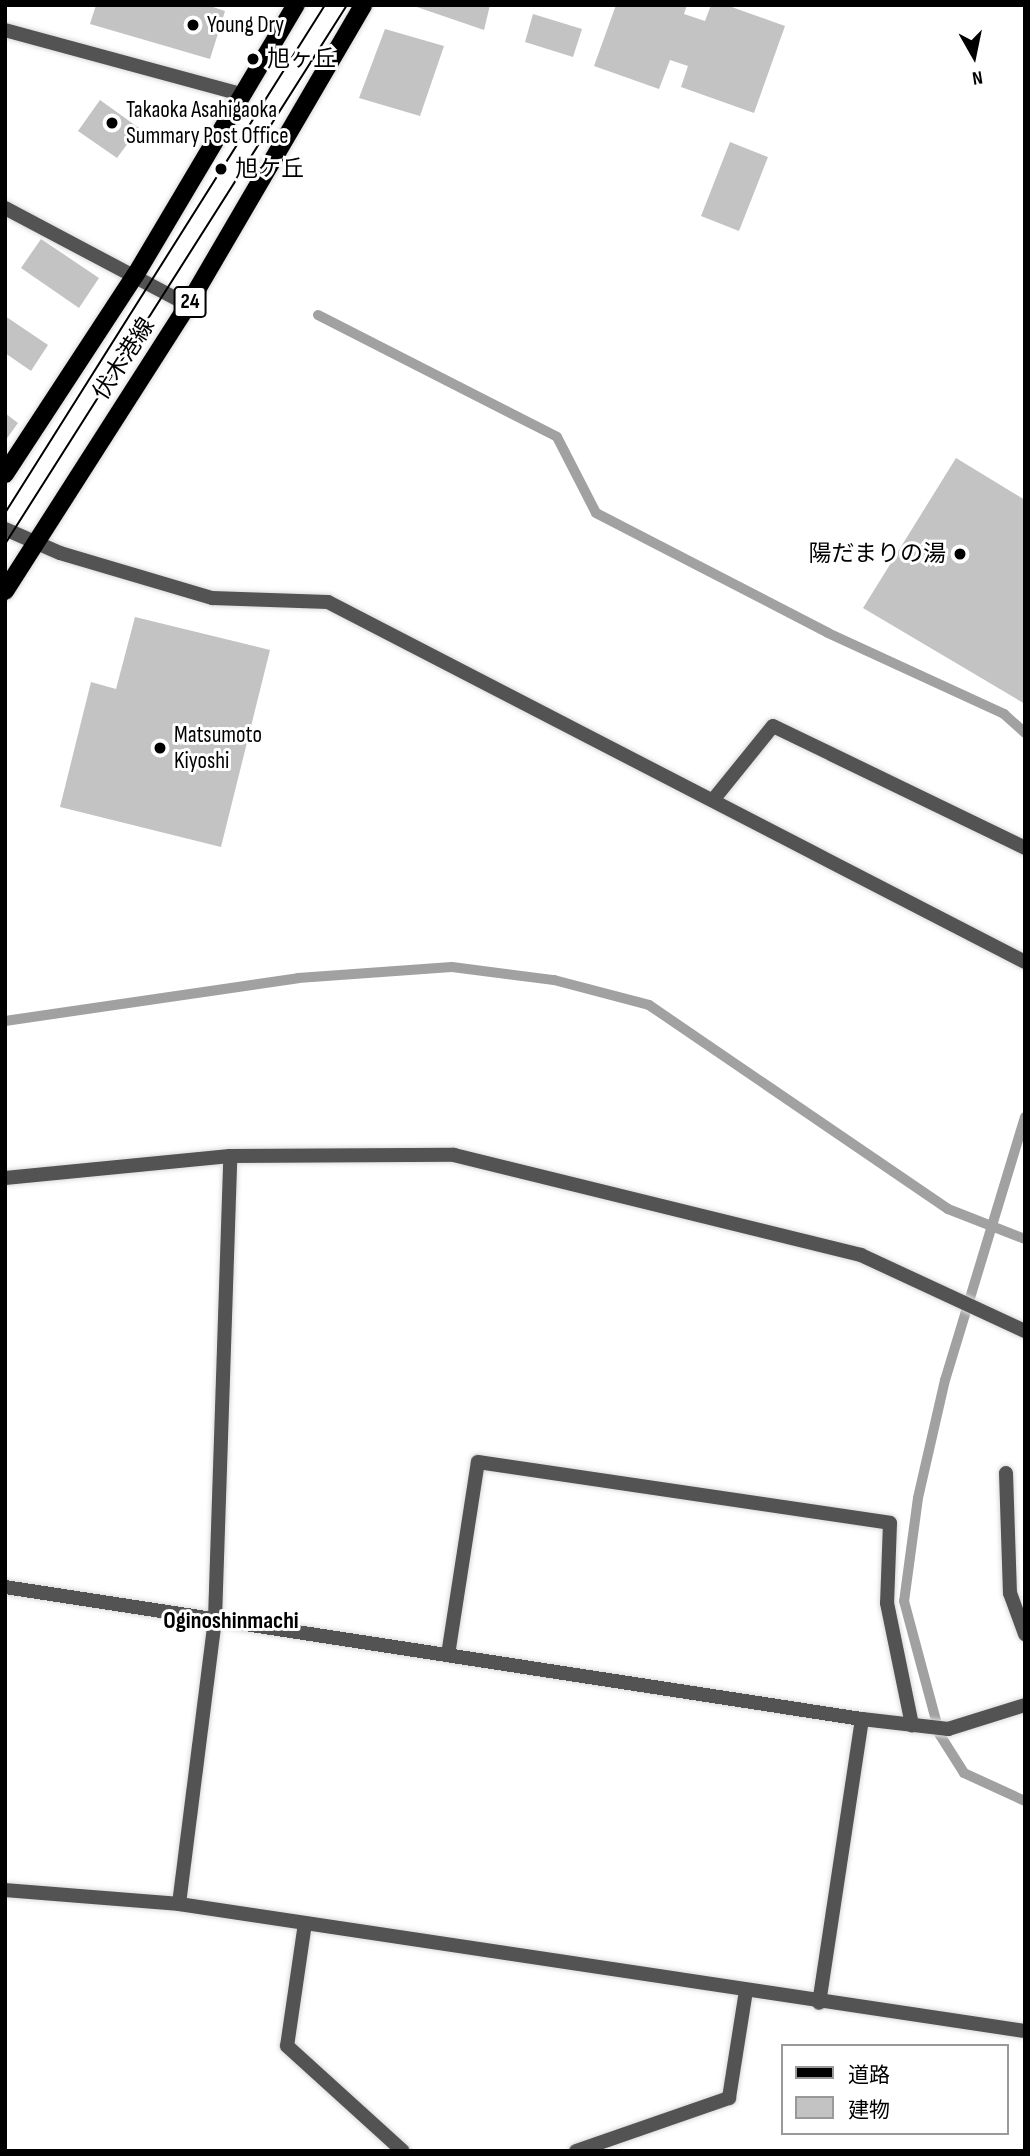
<!DOCTYPE html>
<meta charset="utf-8">
<style>
body{margin:0}
#map{position:relative;width:1030px;height:2156px;overflow:hidden;background:#fff;font-family:"Sofia Sans Condensed","Noto Sans JP",sans-serif}
div>[style]{position:absolute}
[style*='--x']{left:calc(var(--x)*1px);top:calc(var(--y)*1px);width:calc(var(--w)*1px);rotate:calc(var(--a)*1deg)}
.stream>*{height:10px;margin:-5px;padding:0 5px;transform-origin:5px;border-radius:5px;background:#a1a1a1}
.building>*{inset:0;background:#c3c3c3}
.roads{filter:drop-shadow(0 0 2px #dbdbdb) drop-shadow(0 0 2px #dbdbdb)}
.street>*{height:14px;margin:-7px;padding:0 7px;transform-origin:7px;border-radius:7px;background:#535353}
.primary>*{height:18px;margin:-9px;padding:0 9px;transform-origin:9px;border-radius:9px;background:#000}
.tram>*{height:2px;margin:-1px;padding:0 1px;transform-origin:1px;border-radius:1px;background:#000}
.dots>*{width:19px;height:19px;translate:-50% -50%;box-sizing:border-box;border:4px solid #fff;border-radius:50%}
span{translate:-50% -50%;white-space:nowrap;text-align:center;line-height:1.15;-webkit-text-stroke:6px #fff;paint-order:stroke}
.shield-label span{padding:2px 5px;background:#fff;border:2px solid;border-radius:5px;-webkit-text-stroke-width:0}
.shield-label{font-size:21px;color:#000;font-weight:700}
.poi-label{font-size:23px;color:#000}
.left{translate:0 -50%;text-align:left}
.right{translate:-100% -50%;text-align:right}
.street-label{font-size:23px;color:#000}
.neighbourhood-label{font-size:24px;color:#000;font-weight:700}
.frame{position:absolute;inset:0;border:7px solid #000;pointer-events:none}
.legend{position:absolute;left:781px;top:2044px;width:228px;height:91px;box-sizing:border-box;background:#fff;border:2px solid #999;margin:0;padding:9px 12px;list-style:none;font-size:21px;color:#000}
.legend li{display:flex;align-items:center;gap:14px;height:35px}
.legend b{width:35px;border:2px solid #999}
.north{position:absolute;left:939px;top:21px;width:70px;height:70px;-webkit-text-stroke:5px #fff;paint-order:stroke;rotate:171deg;font-size:19px;font-weight:700;line-height:28px;text-align:center;color:#000}
.north::after{content:'';display:block;margin:auto;width:24px;height:32px;background:#000;clip-path:polygon(50% 0,100% 100%,50% 72%,0 100%)}
</style>
<div id="map">
<div class="stream">
<i style="--x:318;--y:315;--w:268;--a:27"></i>
<i style="--x:557;--y:437;--w:85;--a:62.8"></i>
<i style="--x:596;--y:513;--w:261;--a:27.3"></i>
<i style="--x:828;--y:633;--w:194;--a:24.7"></i>
<i style="--x:1004;--y:714;--w:28;--a:42"></i>
<i style="--x:5;--y:1021;--w:296;--a:-8.3"></i>
<i style="--x:298;--y:978;--w:154;--a:-4.1"></i>
<i style="--x:452;--y:967;--w:103;--a:7.3"></i>
<i style="--x:554;--y:980;--w:98;--a:14.7"></i>
<i style="--x:649;--y:1005;--w:362;--a:34.3"></i>
<i style="--x:948;--y:1209;--w:83;--a:21.3"></i>
<i style="--x:1025;--y:1117;--w:275;--a:106.9"></i>
<i style="--x:945;--y:1380;--w:121;--a:102.9"></i>
<i style="--x:918;--y:1498;--w:104;--a:97.7"></i>
<i style="--x:904;--y:1601;--w:139;--a:75"></i>
<i style="--x:940;--y:1735;--w:45;--a:57.7"></i>
<i style="--x:964;--y:1773;--w:67;--a:24.7"></i>
</div>
<div class="building">
<i style="clip-path:polygon(96px 5px,207px 5px,225px 11px,210px 59px,90px 24px)"></i>
<i style="clip-path:polygon(411px 5px,490px 5px,484px 30px)"></i>
<i style="clip-path:polygon(616px 5px,687px 5px,684px 14px,705px 21px,711px 5px,726px 5px,785px 26px,754px 113px,681px 87px,688px 66px,670px 60px,659px 89px,594px 66px)"></i>
<i style="clip-path:polygon(533px 14px,582px 29px,573px 57px,525px 42px)"></i>
<i style="clip-path:polygon(385px 29px,444px 46px,420px 116px,359px 98px)"></i>
<i style="clip-path:polygon(100px 100px,139px 128px,117px 158px,78px 131px)"></i>
<i style="clip-path:polygon(730px 142px,768px 157px,739px 231px,701px 216px)"></i>
<i style="clip-path:polygon(41px 239px,99px 278px,79px 308px,21px 268px)"></i>
<i style="clip-path:polygon(5px 316px,48px 345px,31px 371px,5px 353px)"></i>
<i style="clip-path:polygon(5px 413px,18px 423px,5px 441px)"></i>
<i style="clip-path:polygon(956px 458px,1025px 500px,1025px 704px,863px 608px)"></i>
<i style="clip-path:polygon(135px 617px,270px 650px,221px 847px,60px 807px,91px 682px,116px 689px)"></i>
</div>
<div class="roads">
<div class="street">
<i style="--x:5;--y:30;--w:244;--a:15.2"></i>
<i style="--x:5;--y:208;--w:207;--a:27.9"></i>
<i style="--x:5;--y:529;--w:60;--a:23.6"></i>
<i style="--x:60;--y:553;--w:159;--a:16.5"></i>
<i style="--x:212;--y:598;--w:116;--a:2"></i>
<i style="--x:328;--y:602;--w:784;--a:27.32"></i>
<i style="--x:713;--y:800;--w:95;--a:-51"></i>
<i style="--x:773;--y:726;--w:280;--a:25.8"></i>
<i style="--x:5;--y:1178;--w:226;--a:-5.6"></i>
<i style="--x:230;--y:1156;--w:224;--a:-0.3"></i>
<i style="--x:454;--y:1155;--w:419;--a:13.8"></i>
<i style="--x:861;--y:1255;--w:181;--a:24.9"></i>
<i style="--x:1006;--y:1473;--w:120;--a:88.1"></i>
<i style="--x:1010;--y:1593;--w:44;--a:69.9"></i>
<i style="--x:5;--y:1587;--w:867;--a:8.76"></i>
<i style="--x:862;--y:1719;--w:287;--a:98.6"></i>
<i style="--x:448;--y:1655;--w:195;--a:-81.2"></i>
<i style="--x:478;--y:1462;--w:416;--a:8.4"></i>
<i style="--x:890;--y:1523;--w:80;--a:92.1"></i>
<i style="--x:887;--y:1603;--w:125;--a:78.4"></i>
<i style="--x:862;--y:1719;--w:87;--a:6.6"></i>
<i style="--x:948;--y:1729;--w:81;--a:-17.3"></i>
<i style="--x:5;--y:1890;--w:175;--a:4.6"></i>
<i style="--x:179;--y:1904;--w:855;--a:8.54"></i>
<i style="--x:179;--y:1904;--w:287;--a:-82.8"></i>
<i style="--x:215;--y:1619;--w:463;--a:-88.1"></i>
<i style="--x:305;--y:1923;--w:124;--a:98.3"></i>
<i style="--x:287;--y:2046;--w:156;--a:42.2"></i>
<i style="--x:576;--y:2151;--w:162;--a:-19.1"></i>
<i style="--x:729;--y:2098;--w:108;--a:-81"></i>
</div>
<div class="primary">
<i style="--x:5;--y:474;--w:239;--a:-56.8"></i>
<i style="--x:136;--y:274;--w:313;--a:-59.3"></i>
<i style="--x:5;--y:591;--w:340;--a:-57.4"></i>
<i style="--x:188;--y:305;--w:347;--a:-59.7"></i>
</div>
</div>
<div class="tram">
<i style="--x:5;--y:513;--w:600;--a:-57.79"></i>
<i style="--x:5;--y:544;--w:638;--a:-57.6"></i>
</div>
<div class="dots">
<i style="left:193px;top:25px;background:#000"></i>
<i style="left:253px;top:59px;background:#000"></i>
<i style="left:112px;top:123px;background:#000"></i>
<i style="left:221px;top:169px;background:#000"></i>
<i style="left:960px;top:554px;background:#000"></i>
<i style="left:160px;top:748px;background:#000"></i>
</div>
<div class="shield-label">
<span style="left:190px;top:302px">24</span>
</div>
<div class="poi-label">
<span class="left" style="left:207px;top:25px">Young Dry</span>
<span class="left" style="left:267px;top:59px">旭ヶ丘</span>
<span class="left" style="left:126px;top:123px">Takaoka Asahigaoka<br>Summary Post Office</span>
<span class="left" style="left:235px;top:169px">旭ケ丘</span>
<span class="right" style="left:946px;top:554px">陽だまりの湯</span>
<span class="left" style="left:174px;top:748px">Matsumoto<br>Kiyoshi</span>
</div>
<div class="street-label">
<span style="left:124px;top:359px;rotate:-57deg">伏木港線</span>
</div>
<div class="neighbourhood-label">
<span style="left:231px;top:1621px">Oginoshinmachi</span>
</div>
<div class="frame"></div>
<ul class="legend">
<li><b style="height:9px;background:#000"></b>道路</li>
<li><b style="height:19px;background:#c3c3c3"></b>建物</li>
</ul>
<div class="north">N</div>
</div>
